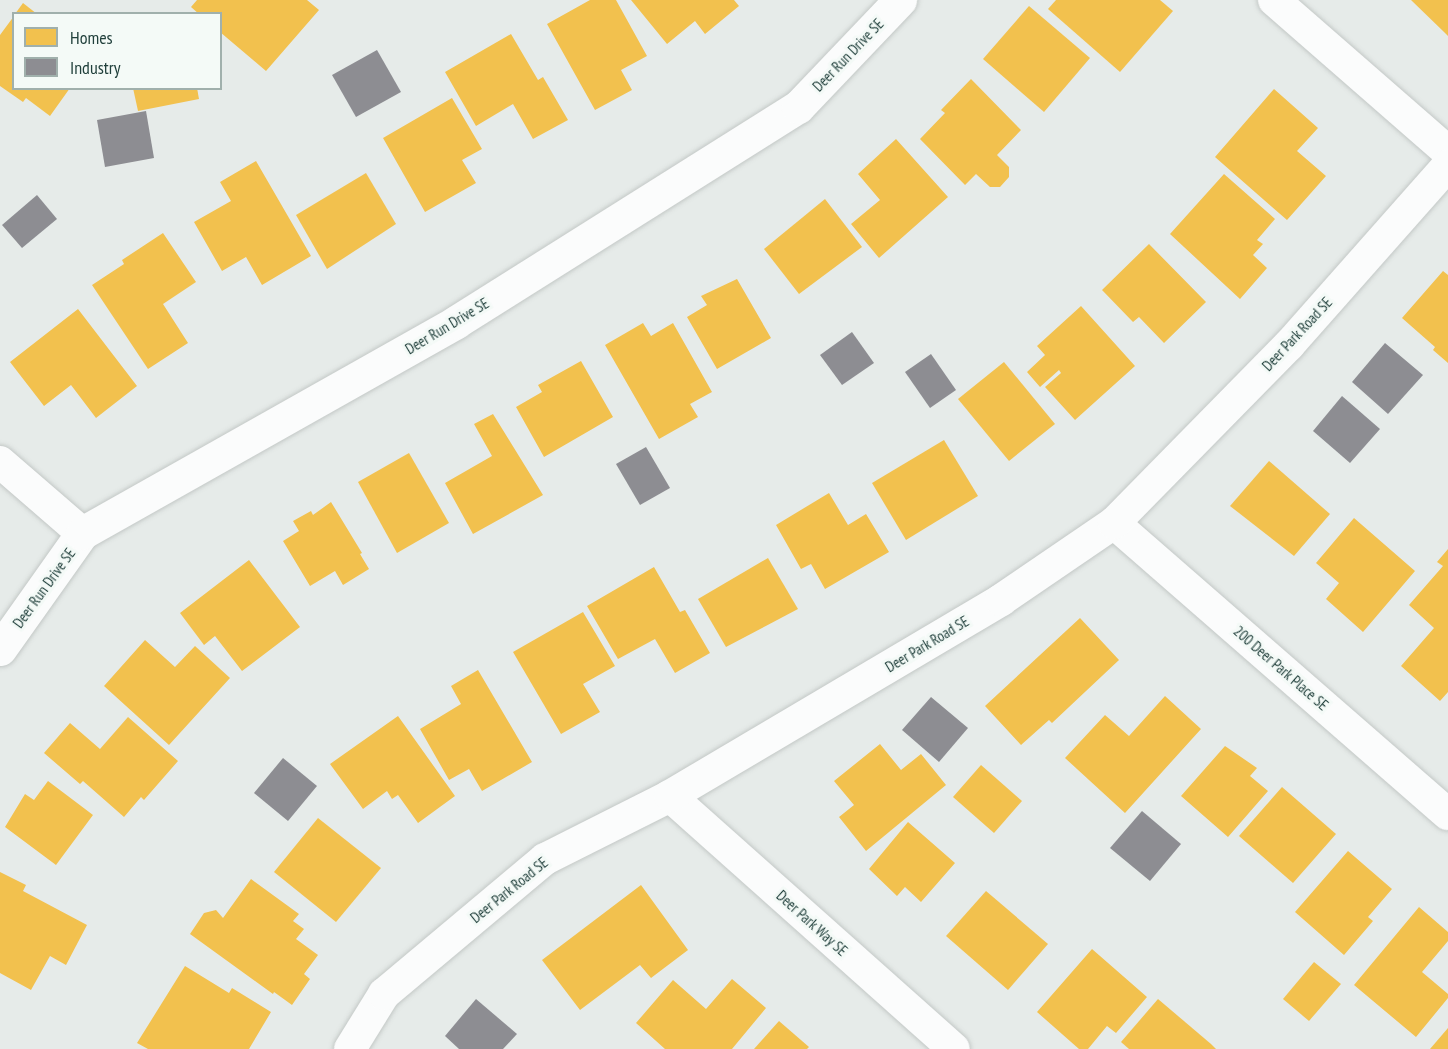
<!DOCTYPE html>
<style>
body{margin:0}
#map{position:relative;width:1448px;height:1049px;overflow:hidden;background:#e6ebe9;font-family:"PT Sans Narrow",sans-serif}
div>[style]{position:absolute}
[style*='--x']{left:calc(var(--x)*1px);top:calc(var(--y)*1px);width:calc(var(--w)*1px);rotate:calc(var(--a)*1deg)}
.homes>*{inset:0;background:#f2c14e}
.industry>*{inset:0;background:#8d8d92}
.roads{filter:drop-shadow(0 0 2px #c3c8c6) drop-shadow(0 0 2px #c3c8c6)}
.minor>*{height:32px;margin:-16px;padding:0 16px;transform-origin:16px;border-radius:16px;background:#fbfcfc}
.tertiary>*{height:33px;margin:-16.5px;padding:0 16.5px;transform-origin:16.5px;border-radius:16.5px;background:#fbfcfc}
span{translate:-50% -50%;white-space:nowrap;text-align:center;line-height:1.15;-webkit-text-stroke:6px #f4faf7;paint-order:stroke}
.street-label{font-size:15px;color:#21403c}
.legend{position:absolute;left:12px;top:12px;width:210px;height:78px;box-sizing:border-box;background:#f4faf7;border:2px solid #a0b0ac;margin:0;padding:8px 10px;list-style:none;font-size:18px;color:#21403c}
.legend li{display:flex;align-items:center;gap:12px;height:30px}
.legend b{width:30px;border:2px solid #a0b0ac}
</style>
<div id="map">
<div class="homes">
<i style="clip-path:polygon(197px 0,307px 0,319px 10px,266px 71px,220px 32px,220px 14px,199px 14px,191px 7px)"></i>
<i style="clip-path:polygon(590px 0,616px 0,647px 56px,621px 70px,632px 90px,595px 110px,547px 24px)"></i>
<i style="clip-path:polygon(631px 0,734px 0,739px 6px,705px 34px,695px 21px,667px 44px)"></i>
<i style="clip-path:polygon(1056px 0,1160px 0,1173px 11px,1120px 72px,1048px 9px)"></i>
<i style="clip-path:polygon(1411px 0,1448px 0,1448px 36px,1444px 32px)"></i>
<i style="clip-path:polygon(23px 3px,37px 14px,15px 14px)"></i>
<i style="clip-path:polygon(1029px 6px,1090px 58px,1044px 112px,983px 59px)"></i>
<i style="clip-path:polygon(14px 16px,14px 88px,70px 88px,50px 116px,26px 98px,23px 102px,0 86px,0 35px)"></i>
<i style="clip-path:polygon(511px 34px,538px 80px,543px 77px,568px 120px,533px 139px,513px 104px,476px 126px,445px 72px)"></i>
<i style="clip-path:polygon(971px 79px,1021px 130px,997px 155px,1009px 167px,1009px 177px,1000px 187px,990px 187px,976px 174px,965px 185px,920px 139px,945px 113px,941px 110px)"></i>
<i style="clip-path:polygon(133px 88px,197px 88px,199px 99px,138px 111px)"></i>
<i style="clip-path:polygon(1274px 89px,1318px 128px,1297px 151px,1326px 176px,1287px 220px,1215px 157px)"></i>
<i style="clip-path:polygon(452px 98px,482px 149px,462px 160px,476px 183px,425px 212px,383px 138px)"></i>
<i style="clip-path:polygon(896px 139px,948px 197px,879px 258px,851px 224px,880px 200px,858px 174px)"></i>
<i style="clip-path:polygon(256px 161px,311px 256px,262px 285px,246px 257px,222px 271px,194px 222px,231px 201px,220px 182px)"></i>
<i style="clip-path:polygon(366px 173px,396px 224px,327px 269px,296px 215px)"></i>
<i style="clip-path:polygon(1224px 174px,1275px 219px,1257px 240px,1263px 244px,1253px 255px,1267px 268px,1240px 299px,1170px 234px)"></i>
<i style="clip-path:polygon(825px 199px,862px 247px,799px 294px,764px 249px)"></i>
<i style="clip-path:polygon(163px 233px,196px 282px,163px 304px,188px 343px,148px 369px,92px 285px,124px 264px,122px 260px)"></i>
<i style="clip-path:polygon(1149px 244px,1206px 302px,1164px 343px,1139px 317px,1133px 322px,1102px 290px)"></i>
<i style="clip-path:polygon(1443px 271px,1448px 275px,1448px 363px,1433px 350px,1435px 347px,1402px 318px)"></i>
<i style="clip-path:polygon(737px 279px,771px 338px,717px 369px,687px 317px,707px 305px,701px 296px)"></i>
<i style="clip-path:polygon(1081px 306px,1135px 366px,1075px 420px,1045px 387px,1061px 373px,1059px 370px,1040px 387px,1027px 372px,1045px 355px,1037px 346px)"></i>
<i style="clip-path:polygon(78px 309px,137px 386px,96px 418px,71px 385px,44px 406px,10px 362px)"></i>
<i style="clip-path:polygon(643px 323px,651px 336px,673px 323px,712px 392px,690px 404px,698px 417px,659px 439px,605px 345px)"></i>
<i style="clip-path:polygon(581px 361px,613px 417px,544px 457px,516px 407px,542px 392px,538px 385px)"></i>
<i style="clip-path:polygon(1004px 362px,1055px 424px,1009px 461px,958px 399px)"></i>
<i style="clip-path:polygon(493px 414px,543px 495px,473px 534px,445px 483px,492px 456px,474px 424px)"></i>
<i style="clip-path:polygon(944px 440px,978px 496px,906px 540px,872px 483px)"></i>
<i style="clip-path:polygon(409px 453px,449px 523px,397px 553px,358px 482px)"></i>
<i style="clip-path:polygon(1269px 461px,1330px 514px,1294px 556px,1230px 506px)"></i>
<i style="clip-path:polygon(829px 493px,848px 525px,866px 514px,889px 552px,825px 589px,811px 564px,801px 569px,776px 525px)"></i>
<i style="clip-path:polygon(331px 502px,362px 553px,360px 554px,369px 569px,343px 585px,335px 571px,310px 586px,283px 541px,299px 531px,293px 521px,311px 511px,313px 515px)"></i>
<i style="clip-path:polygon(1354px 518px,1415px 571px,1363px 632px,1326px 599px,1339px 583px,1316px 563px)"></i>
<i style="clip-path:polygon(1448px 549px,1448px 692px,1440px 701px,1401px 666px,1434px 628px,1409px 605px,1443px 566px,1437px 562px)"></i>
<i style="clip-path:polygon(768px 558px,798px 609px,726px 647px,698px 599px)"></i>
<i style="clip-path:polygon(249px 560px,300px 627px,242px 671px,215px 636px,204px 645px,180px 613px)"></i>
<i style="clip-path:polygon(654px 567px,680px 612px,685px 610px,710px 653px,675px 673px,655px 639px,618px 659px,587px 606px)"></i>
<i style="clip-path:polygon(583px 612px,615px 666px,583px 684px,600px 712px,561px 734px,513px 652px)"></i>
<i style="clip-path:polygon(1080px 618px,1119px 660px,1052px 723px,1049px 720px,1021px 745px,985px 706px)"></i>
<i style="clip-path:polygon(145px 640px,175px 667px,195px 646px,230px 678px,169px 745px,104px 686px)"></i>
<i style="clip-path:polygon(478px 670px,532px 762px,482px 791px,469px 769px,449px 780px,420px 729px,461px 704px,451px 686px)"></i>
<i style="clip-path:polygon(1165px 696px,1201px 729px,1125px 813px,1065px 758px,1105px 715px,1129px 736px)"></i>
<i style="clip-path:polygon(398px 716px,455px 796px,418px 823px,398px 795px,392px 799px,387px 791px,363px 809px,330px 764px)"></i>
<i style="clip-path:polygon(128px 717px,178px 761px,144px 800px,141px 797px,124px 817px,83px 781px,80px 784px,44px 753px,70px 723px,100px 749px)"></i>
<i style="clip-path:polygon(880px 744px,901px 770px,921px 754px,946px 785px,866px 851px,839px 817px,854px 805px,834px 781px)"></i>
<i style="clip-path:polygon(1225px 746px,1257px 768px,1250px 776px,1268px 791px,1228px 837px,1181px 796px)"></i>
<i style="clip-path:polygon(981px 765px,1022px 801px,994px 833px,953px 797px)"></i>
<i style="clip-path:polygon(48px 781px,93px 815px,56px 865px,5px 827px,25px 794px,34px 800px)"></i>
<i style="clip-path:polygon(1282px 787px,1336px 834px,1293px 883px,1239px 836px)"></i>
<i style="clip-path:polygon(318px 818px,381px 868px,336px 922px,274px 872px)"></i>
<i style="clip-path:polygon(908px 822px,955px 863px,921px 902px,905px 887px,897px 896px,869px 869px)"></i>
<i style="clip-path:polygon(1348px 851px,1392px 889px,1368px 917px,1373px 921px,1344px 955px,1295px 912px)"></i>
<i style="clip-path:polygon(0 872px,26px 885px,23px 891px,87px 925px,66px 965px,50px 956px,31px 990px,0 973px)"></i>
<i style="clip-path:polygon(251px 879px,299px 914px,293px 921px,304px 929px,296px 939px,318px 955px,304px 974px,310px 979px,292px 1005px,274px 992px,273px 994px,190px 934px,204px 913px,216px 910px,223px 918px)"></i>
<i style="clip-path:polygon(641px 885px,688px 950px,651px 978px,640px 965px,580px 1010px,542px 960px)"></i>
<i style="clip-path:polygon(986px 891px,1048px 944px,1008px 990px,946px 936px)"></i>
<i style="clip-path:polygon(1419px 907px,1448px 932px,1448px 941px,1422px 972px,1448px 994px,1448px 998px,1416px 1037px,1354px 985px)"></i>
<i style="clip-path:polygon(1092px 949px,1147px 997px,1116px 1033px,1107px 1026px,1088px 1049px,1079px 1049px,1037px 1012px)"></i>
<i style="clip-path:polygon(1314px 962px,1341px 984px,1309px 1021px,1283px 999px)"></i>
<i style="clip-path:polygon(185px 966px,229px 993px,232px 988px,271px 1012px,249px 1049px,148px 1049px,137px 1043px)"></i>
<i style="clip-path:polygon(732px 979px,766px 1008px,732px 1049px,665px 1049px,636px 1023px,673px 980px,706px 1009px)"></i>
<i style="clip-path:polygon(1158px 999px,1211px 1044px,1216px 1049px,1129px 1049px,1121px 1042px)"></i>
<i style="clip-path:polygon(779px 1021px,809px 1047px,807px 1049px,754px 1049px)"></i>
<i style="clip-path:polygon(1448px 1028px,1448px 1049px,1430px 1049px)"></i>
</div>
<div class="industry">
<i style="clip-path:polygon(377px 50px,401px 92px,356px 117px,332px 75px)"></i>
<i style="clip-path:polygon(146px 111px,154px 158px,105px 167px,97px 120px)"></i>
<i style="clip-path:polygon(37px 195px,57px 219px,22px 248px,2px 225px)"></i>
<i style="clip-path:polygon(852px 332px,874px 363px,842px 385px,820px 355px)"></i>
<i style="clip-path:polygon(1385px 343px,1423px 375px,1388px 414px,1352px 382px)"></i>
<i style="clip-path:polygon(931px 354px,956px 390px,930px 408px,905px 372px)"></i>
<i style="clip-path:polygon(1342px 396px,1380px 429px,1350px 463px,1313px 431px)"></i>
<i style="clip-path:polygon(646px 447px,670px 488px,640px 505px,616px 464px)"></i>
<i style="clip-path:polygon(931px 697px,968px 728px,939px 762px,902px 730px)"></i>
<i style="clip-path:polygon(283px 758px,317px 786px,288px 821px,254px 793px)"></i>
<i style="clip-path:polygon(1142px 811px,1181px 844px,1150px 881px,1110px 848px)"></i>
<i style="clip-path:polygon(476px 999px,517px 1034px,503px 1049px,459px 1049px,445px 1036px)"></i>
</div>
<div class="roads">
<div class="minor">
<i style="--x:1274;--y:0;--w:231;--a:41.1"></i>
<i style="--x:0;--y:462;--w:108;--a:40.9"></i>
<i style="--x:1114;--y:523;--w:443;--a:41.1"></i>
<i style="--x:670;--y:796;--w:380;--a:41.7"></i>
<i style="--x:350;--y:1049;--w:65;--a:-58.3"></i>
<i style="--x:384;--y:994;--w:210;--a:-40"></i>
<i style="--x:545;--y:859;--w:140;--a:-26.7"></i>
<i style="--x:670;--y:796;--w:385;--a:-30.6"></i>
<i style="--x:1001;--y:600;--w:137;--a:-34.3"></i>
<i style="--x:1114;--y:523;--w:250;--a:-45.5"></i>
<i style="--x:1289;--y:345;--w:240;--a:-48.5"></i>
</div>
<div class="tertiary">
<i style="--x:0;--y:649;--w:142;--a:-54.7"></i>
<i style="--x:82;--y:533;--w:429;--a:-29.4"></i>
<i style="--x:456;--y:322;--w:404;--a:-32.2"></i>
<i style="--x:798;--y:107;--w:148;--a:-46.4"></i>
</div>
</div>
<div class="street-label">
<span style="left:848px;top:55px;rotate:-46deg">Deer Run Drive SE</span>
<span style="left:447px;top:326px;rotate:-31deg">Deer Run Drive SE</span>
<span style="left:1297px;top:334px;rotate:-47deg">Deer Park Road SE</span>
<span style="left:44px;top:588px;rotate:-54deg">Deer Run Drive SE</span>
<span style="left:927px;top:644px;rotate:-31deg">Deer Park Road SE</span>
<span style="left:1281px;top:668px;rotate:41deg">200 Deer Park Place SE</span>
<span style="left:509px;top:890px;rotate:-39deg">Deer Park Road SE</span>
<span style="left:812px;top:923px;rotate:42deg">Deer Park Way SE</span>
</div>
<ul class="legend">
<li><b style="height:16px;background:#f2c14e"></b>Homes</li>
<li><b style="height:16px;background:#8d8d92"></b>Industry</li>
</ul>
</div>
